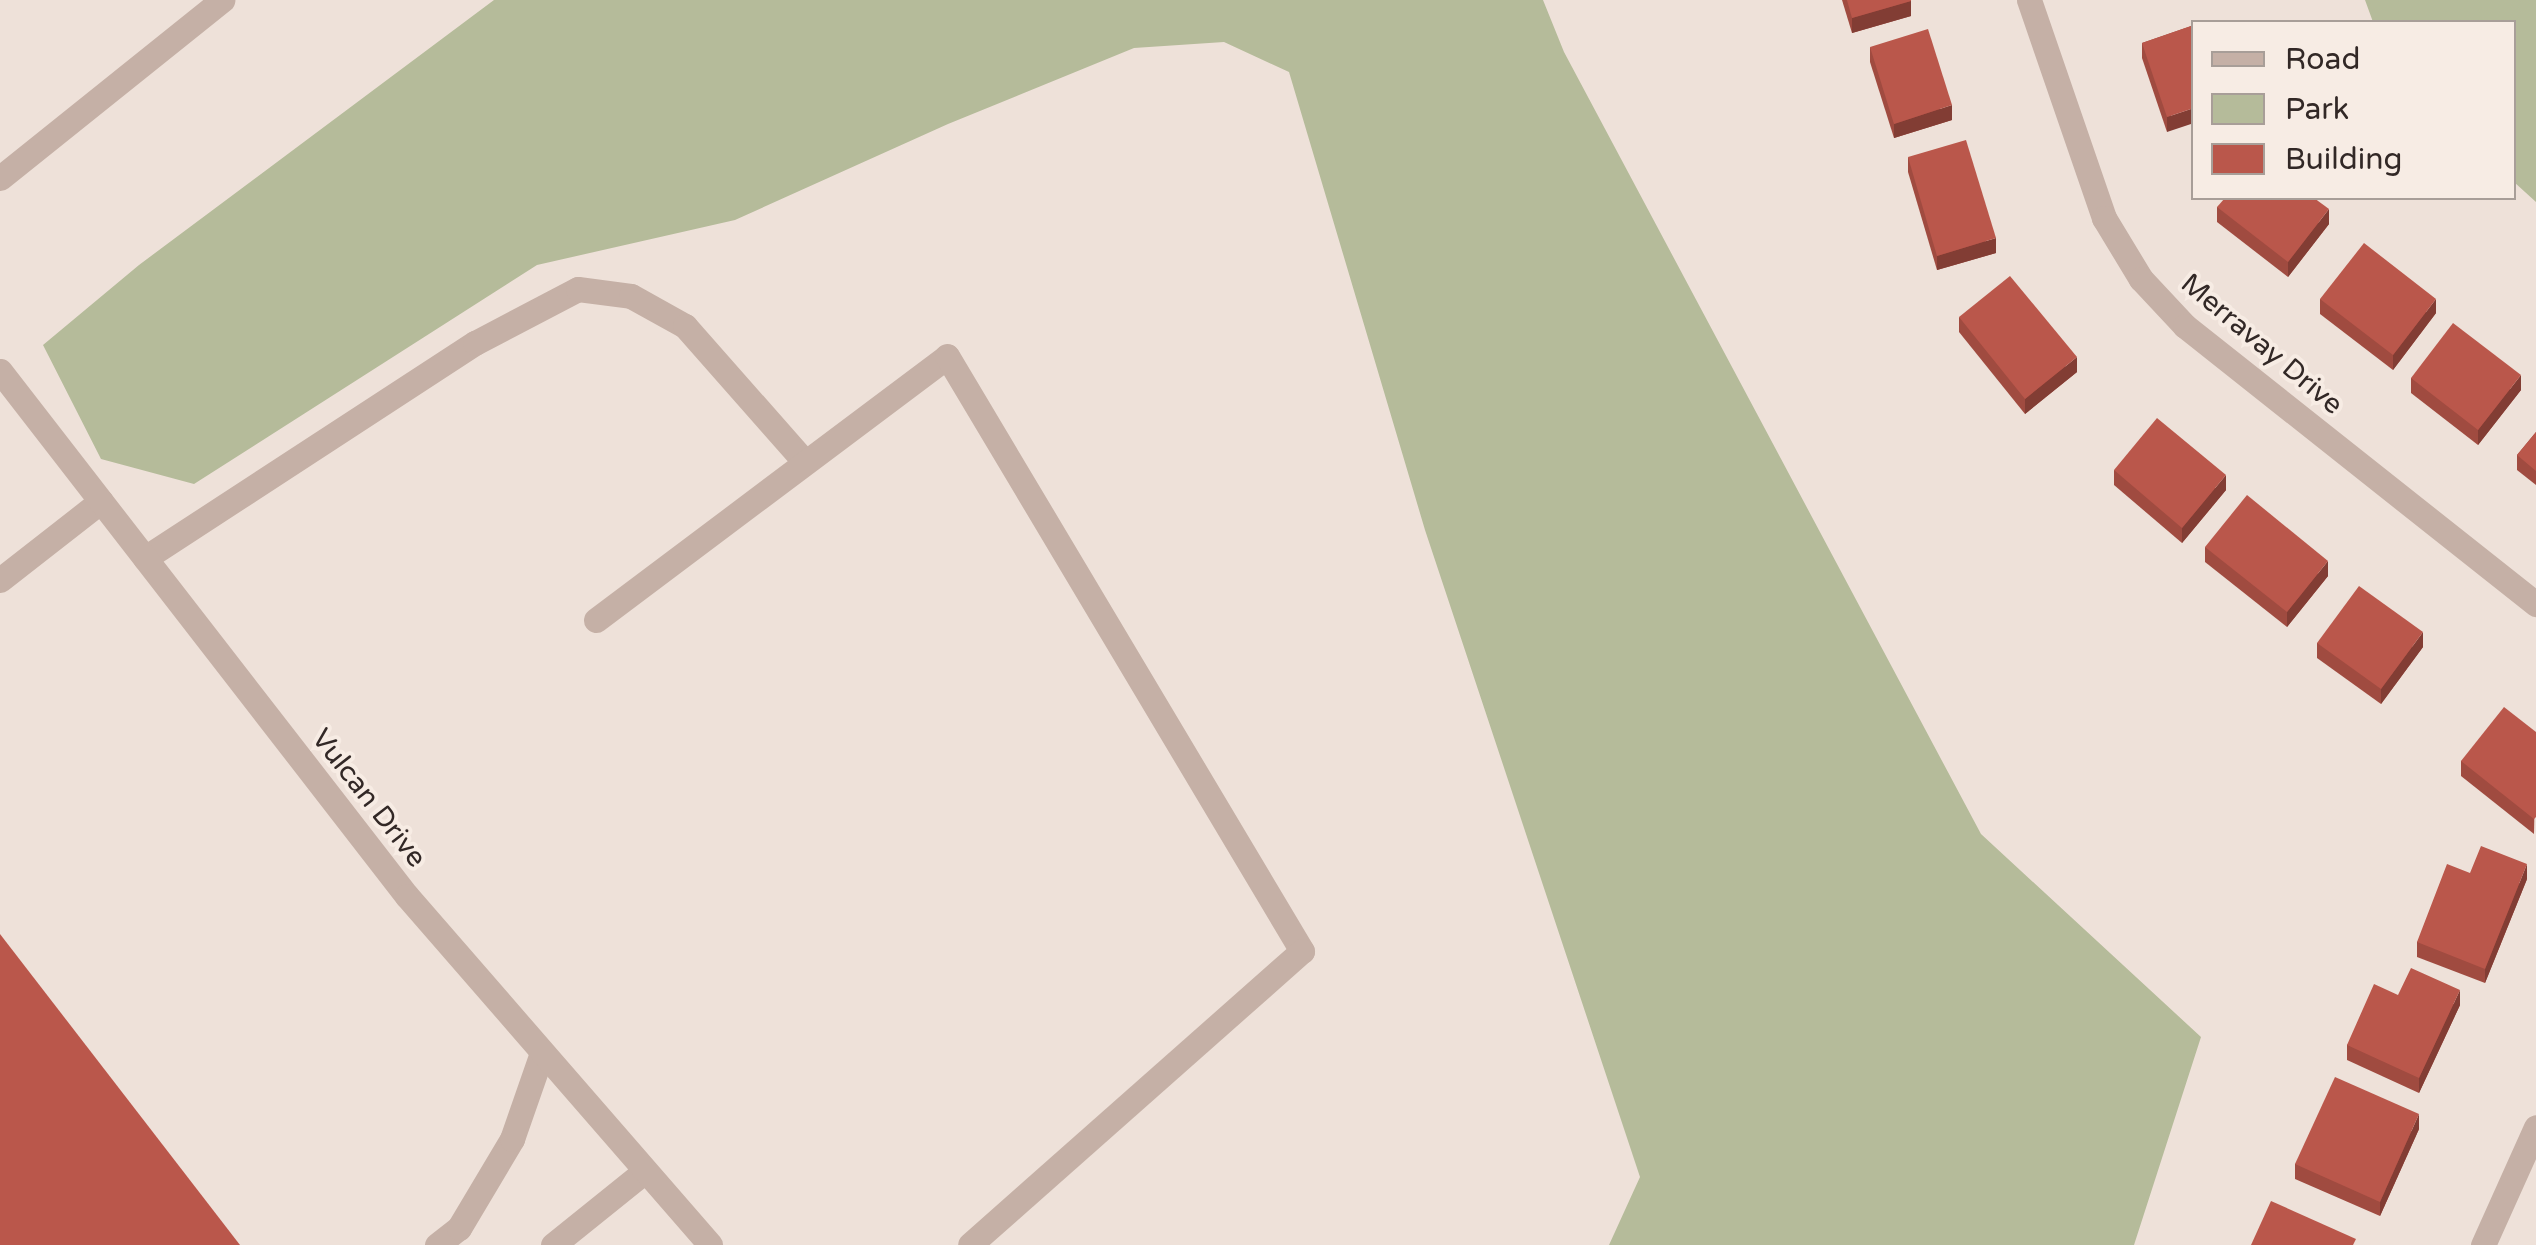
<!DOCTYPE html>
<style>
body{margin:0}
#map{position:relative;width:2536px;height:1245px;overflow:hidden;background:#eee1d9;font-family:"Varela Round",sans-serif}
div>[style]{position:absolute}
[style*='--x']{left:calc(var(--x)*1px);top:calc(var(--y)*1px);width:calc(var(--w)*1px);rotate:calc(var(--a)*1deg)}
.green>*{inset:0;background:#b5bb9a}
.lane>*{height:25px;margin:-12.5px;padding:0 12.5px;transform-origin:12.5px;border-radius:12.5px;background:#c5b0a6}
.street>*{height:25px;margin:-12.5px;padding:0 12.5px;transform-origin:12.5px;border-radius:12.5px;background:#c5b0a6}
.wall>*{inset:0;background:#a04b40}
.shaded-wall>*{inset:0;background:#823d34}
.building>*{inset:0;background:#ba574b}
span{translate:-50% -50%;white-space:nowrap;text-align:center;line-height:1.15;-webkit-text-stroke:8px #f7ece4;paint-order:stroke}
.street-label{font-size:28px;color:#322826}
.legend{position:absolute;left:2191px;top:20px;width:325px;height:180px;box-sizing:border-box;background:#f7ece4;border:2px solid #a89e98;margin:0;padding:12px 18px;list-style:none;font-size:30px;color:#322826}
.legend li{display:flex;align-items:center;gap:20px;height:50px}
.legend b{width:50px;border:2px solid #a89e98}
</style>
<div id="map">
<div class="green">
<i style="clip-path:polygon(494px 0,1543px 0,1564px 52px,1981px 834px,2201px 1037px,2134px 1245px,1609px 1245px,1640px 1177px,1425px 530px,1289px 72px,1224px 42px,1134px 48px,948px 124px,735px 220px,537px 265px,194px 484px,101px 459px,43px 345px,139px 265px)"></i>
<i style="clip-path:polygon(2365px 0,2536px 0,2536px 202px,2514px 182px,2514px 22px,2373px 22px)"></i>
</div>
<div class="lane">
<i style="--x:0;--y:178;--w:285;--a:-38.7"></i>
<i style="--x:145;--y:558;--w:394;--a:-33.1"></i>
<i style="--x:475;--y:343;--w:116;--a:-27.7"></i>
<i style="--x:578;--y:289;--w:53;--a:7.5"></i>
<i style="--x:631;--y:296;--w:62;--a:29.1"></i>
<i style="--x:685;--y:326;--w:181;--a:48.6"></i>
<i style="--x:0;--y:580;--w:128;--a:-38"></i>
<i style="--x:596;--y:620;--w:439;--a:-36.9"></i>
<i style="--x:947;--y:356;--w:693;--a:59.18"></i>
<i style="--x:1302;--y:951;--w:443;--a:138.5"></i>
<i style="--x:437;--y:1245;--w:28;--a:-38"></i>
<i style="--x:459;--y:1228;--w:104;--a:-59.2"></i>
<i style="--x:512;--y:1139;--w:91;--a:-70.8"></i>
<i style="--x:553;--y:1245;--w:118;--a:-38.8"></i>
</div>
<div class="street">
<i style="--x:2029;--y:0;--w:231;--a:71"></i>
<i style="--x:2104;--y:218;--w:71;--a:58.8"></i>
<i style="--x:2141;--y:279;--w:64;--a:46.9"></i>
<i style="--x:2185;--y:326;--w:448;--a:38.4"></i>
<i style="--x:0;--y:371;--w:664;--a:52.22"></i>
<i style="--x:407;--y:896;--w:462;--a:49"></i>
<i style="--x:2483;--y:1245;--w:129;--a:-65.8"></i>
</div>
<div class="wall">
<i style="clip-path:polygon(1842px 0,1911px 0,1911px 16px,1852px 33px)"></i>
<i style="clip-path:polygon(2194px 25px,2167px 132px,2142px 58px,2142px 43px)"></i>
<i style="clip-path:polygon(1870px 47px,1952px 120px,1894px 138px,1870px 62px)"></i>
<i style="clip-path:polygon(1908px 157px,1996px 253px,1937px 270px,1908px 172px)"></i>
<i style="clip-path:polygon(2217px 207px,2329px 224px,2288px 277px,2217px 222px)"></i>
<i style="clip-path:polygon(2320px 299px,2436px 313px,2393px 370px,2320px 314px)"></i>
<i style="clip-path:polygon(1959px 317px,2077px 372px,2025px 414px,1959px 332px)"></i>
<i style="clip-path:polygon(2411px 378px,2521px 390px,2478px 445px,2411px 393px)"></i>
<i style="clip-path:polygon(2536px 432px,2536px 485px,2517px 470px,2517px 455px)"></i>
<i style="clip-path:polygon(2114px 470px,2226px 490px,2182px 543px,2114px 485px)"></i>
<i style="clip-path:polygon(2205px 547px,2328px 576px,2287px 627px,2205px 562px)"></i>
<i style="clip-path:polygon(2317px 643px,2423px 647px,2381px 704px,2317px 658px)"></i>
<i style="clip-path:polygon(2536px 732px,2534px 834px,2461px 776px,2461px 761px)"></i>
<i style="clip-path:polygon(2527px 879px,2485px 983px,2417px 957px,2417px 942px)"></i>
<i style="clip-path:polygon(2398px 995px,2460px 1005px,2419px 1093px,2347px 1060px,2347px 1045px)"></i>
<i style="clip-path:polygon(2419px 1129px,2380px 1216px,2295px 1179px,2295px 1164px)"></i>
</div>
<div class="shaded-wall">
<i style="clip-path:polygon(1911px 1px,1911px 16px,1852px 33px,1852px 18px)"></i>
<i style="clip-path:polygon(1952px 105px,1952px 120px,1894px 138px,1894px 124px)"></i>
<i style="clip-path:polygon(2194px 108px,2194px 123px,2167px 132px,2167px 117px)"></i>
<i style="clip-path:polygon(2329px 209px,2329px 224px,2288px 277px,2288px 262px)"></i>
<i style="clip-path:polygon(1996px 238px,1996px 253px,1937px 270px,1937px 256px)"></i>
<i style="clip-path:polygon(2436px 299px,2436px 313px,2393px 370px,2393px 355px)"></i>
<i style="clip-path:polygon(2077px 357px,2077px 372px,2025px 414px,2025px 399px)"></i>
<i style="clip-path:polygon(2521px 375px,2521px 390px,2478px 445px,2478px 430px)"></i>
<i style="clip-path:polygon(2226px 475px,2226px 490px,2182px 543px,2182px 528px)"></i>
<i style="clip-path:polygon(2328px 561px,2328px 576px,2287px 627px,2287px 612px)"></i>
<i style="clip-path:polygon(2423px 632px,2423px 647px,2381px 704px,2381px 689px)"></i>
<i style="clip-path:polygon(2527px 864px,2527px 879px,2485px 983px,2485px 969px)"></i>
<i style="clip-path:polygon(2460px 990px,2460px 1005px,2419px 1093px,2419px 1078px)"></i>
<i style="clip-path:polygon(2419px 1114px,2419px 1129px,2380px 1216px,2380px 1202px)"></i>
</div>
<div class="building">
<i style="clip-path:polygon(1847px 0,1911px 0,1911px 1px,1852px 18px)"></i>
<i style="clip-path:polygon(2194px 25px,2194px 108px,2167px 117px,2142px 43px)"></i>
<i style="clip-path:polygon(1928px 29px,1952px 105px,1894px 124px,1870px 47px)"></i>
<i style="clip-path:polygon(1966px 140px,1996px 238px,1937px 256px,1908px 157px)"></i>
<i style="clip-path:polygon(2225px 198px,2314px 198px,2329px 209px,2288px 262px,2217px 207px)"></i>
<i style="clip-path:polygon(2364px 243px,2436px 299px,2393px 355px,2320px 299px)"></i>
<i style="clip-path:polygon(2010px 276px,2077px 357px,2025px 399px,1959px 317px)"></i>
<i style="clip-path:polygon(2453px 323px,2521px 375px,2478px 430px,2411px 378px)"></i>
<i style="clip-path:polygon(2157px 418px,2226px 475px,2182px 528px,2114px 470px)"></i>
<i style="clip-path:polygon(2536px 432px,2536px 471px,2517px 455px)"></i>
<i style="clip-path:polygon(2247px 495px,2328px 561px,2287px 612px,2205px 547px)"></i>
<i style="clip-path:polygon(2359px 586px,2423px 632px,2381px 689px,2317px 643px)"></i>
<i style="clip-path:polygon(2504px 707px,2536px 732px,2536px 817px,2534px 819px,2461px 761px)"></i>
<i style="clip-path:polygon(2481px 846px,2527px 864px,2485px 969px,2417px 942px,2447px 864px,2470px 873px)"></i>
<i style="clip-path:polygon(0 934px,240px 1245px,0 1245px)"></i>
<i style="clip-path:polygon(2411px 968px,2460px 990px,2419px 1078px,2347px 1045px,2374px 984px,2398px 995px)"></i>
<i style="clip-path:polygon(2335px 1077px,2419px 1114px,2380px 1202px,2295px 1164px)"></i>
<i style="clip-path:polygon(2271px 1201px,2356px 1239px,2353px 1245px,2251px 1245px)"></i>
</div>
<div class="street-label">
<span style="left:2262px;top:344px;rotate:40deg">Merravay Drive</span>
<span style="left:369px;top:798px;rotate:52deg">Vulcan Drive</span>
</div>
<ul class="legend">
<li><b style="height:12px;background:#c5b0a6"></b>Road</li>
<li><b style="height:28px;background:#b5bb9a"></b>Park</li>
<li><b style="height:28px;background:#ba574b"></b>Building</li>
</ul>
</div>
